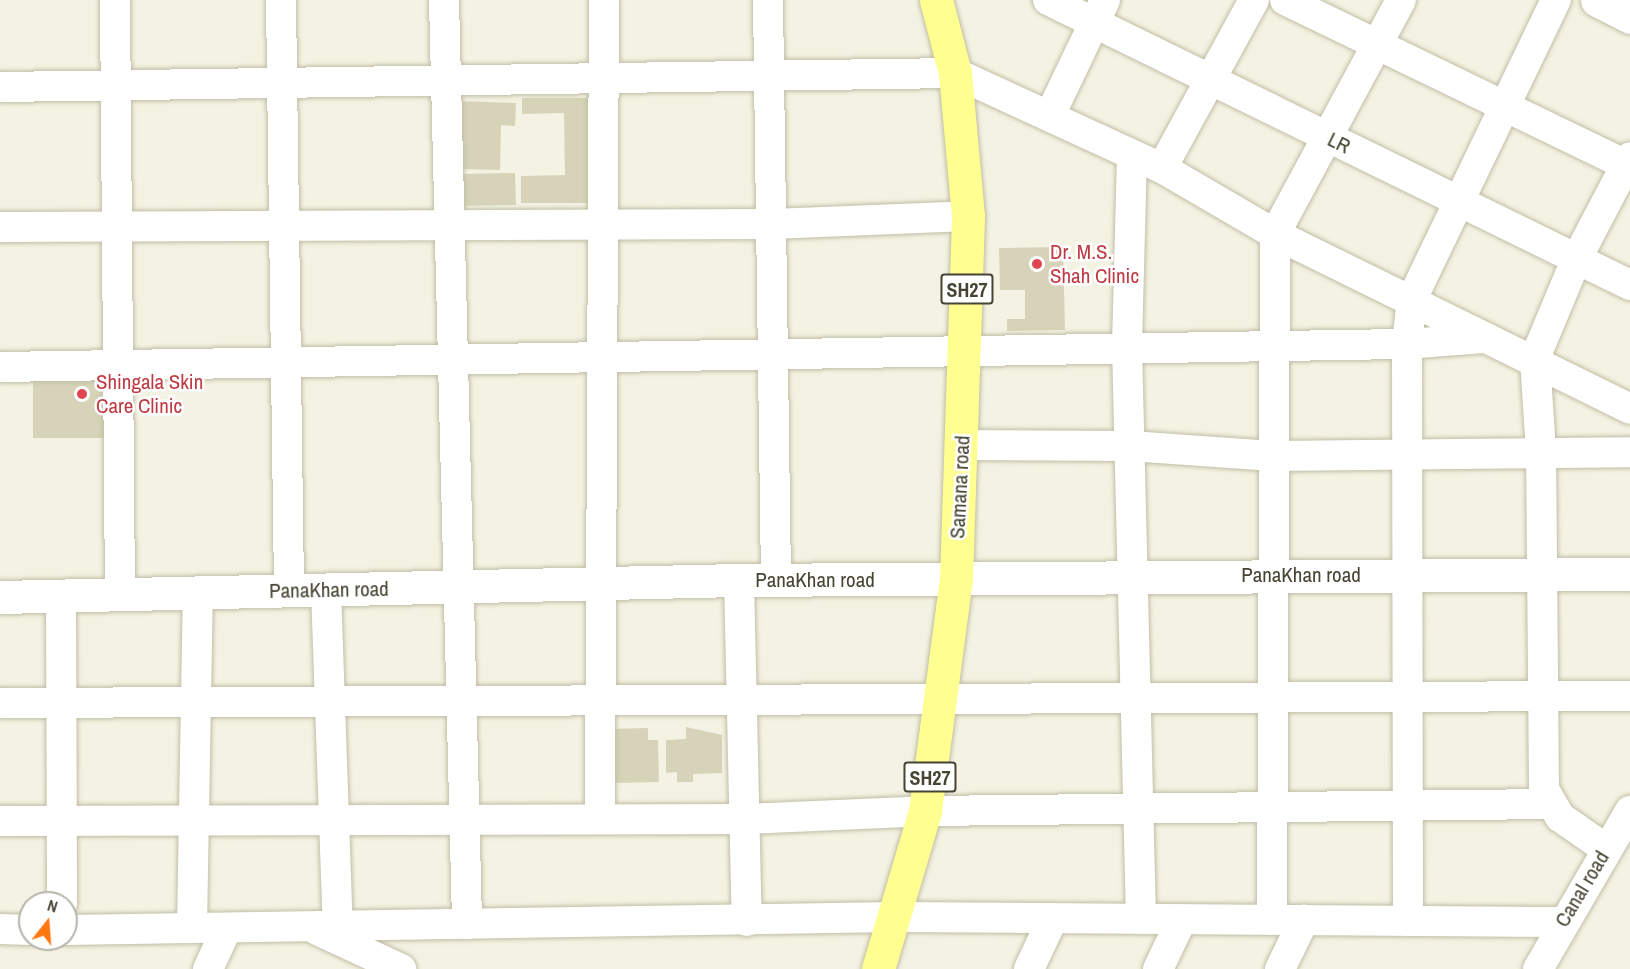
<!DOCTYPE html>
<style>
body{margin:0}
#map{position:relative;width:1630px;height:969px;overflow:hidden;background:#f4f3e3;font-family:"Archivo Narrow",sans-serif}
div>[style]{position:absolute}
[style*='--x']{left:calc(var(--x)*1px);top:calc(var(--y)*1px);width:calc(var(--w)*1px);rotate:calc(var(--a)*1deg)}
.building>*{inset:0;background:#d6d3b8}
.roads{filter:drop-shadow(0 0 2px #c0bea5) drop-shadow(0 0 2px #c0bea5)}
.minor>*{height:30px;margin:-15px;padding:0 15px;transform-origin:15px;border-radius:15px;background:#fff}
.tertiary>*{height:33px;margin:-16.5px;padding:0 16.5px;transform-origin:16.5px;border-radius:16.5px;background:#fff}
.primary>*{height:33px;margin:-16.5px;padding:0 16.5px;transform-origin:16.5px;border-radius:16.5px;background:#ffff91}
.dots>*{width:16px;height:16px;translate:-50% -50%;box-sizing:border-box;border:3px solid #fff;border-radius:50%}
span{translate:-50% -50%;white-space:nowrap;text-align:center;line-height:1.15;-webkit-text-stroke:5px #fff;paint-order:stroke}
.shield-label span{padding:2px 4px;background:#fff;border:2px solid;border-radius:4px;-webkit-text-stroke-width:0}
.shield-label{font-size:20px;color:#464433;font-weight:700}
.street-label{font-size:21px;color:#464433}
.health-label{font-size:21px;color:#be3a42}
.left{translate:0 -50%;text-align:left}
.north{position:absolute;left:18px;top:891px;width:60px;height:60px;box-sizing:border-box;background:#fff;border:2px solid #b5b4ad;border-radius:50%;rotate:17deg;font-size:16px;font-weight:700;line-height:24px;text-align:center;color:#464433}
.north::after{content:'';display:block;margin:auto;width:21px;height:27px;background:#ff770f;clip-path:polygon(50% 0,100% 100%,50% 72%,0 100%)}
</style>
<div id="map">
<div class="building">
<i style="clip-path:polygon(522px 98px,596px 98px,597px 203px,521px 203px,521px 176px,565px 175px,564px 113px,522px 114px)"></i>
<i style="clip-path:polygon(457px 101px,516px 103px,515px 126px,501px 125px,500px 170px,456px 169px)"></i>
<i style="clip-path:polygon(515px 173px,516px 205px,461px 206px,461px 174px)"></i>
<i style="clip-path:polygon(1063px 247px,1065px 330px,1007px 331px,1007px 319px,1025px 319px,1025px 290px,1000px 290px,999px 248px)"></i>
<i style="clip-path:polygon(33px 380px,106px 380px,106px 438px,33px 438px)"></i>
<i style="clip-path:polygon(686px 727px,722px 735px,722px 773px,693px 774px,693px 782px,677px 782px,677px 772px,666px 773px,666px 740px,686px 739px)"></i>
<i style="clip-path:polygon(648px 728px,648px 740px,658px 740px,659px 782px,610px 783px,609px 729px)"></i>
</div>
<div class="roads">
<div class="minor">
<i style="--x:115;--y:0;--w:594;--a:89.52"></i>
<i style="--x:281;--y:0;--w:591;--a:89.22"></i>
<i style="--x:444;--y:0;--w:924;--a:88.57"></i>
<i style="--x:768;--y:0;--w:580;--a:89.21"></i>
<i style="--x:1048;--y:0;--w:648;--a:26.09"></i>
<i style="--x:1285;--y:0;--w:383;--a:25.8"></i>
<i style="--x:0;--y:87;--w:955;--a:-0.84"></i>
<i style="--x:955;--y:73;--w:228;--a:24.7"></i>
<i style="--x:1162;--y:168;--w:131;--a:30.3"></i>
<i style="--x:1275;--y:234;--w:396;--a:26.2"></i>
<i style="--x:1050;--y:115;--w:127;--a:-64.4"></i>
<i style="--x:1132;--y:155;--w:191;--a:91.5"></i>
<i style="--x:1127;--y:346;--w:573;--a:88.6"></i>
<i style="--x:1162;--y:168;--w:192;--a:-61.3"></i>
<i style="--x:0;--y:227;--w:772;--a:-0.22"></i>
<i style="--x:772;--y:224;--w:196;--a:-2.3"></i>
<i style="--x:0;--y:367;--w:1407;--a:-0.94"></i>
<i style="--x:1407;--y:344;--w:78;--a:-4.4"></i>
<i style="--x:962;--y:445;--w:168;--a:0.3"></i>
<i style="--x:1130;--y:446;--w:143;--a:4"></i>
<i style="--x:1273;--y:456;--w:357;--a:-0.6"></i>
<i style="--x:739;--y:580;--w:341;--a:88.7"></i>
<i style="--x:326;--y:590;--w:336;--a:88"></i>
<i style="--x:61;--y:596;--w:307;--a:89.8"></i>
<i style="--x:0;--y:703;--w:1630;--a:-0.25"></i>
<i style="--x:600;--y:819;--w:819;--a:-89.72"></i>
<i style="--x:0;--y:821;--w:745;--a:-0.15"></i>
<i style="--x:745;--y:819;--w:180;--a:-2.5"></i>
<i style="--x:925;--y:811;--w:624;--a:-0.64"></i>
<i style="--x:1606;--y:849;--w:56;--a:-145.2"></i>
<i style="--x:1560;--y:817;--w:32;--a:-120"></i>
<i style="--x:1544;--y:789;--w:337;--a:-90.5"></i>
<i style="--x:1541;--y:452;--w:94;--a:-93.7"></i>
<i style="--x:1535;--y:358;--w:106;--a:-67.3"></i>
<i style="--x:1576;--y:260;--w:116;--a:-62.3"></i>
<i style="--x:1272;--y:920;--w:686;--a:-89.75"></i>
<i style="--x:1275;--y:234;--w:266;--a:-61.7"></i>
<i style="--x:1408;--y:921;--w:577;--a:-90.1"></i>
<i style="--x:1407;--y:344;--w:45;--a:-83.7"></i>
<i style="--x:1412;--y:299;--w:332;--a:-64.3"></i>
<i style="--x:192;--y:928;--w:335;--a:-89"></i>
<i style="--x:0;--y:929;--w:30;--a:2"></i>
<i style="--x:66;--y:930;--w:830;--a:-0.9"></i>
<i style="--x:896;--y:917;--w:666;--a:0.43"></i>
<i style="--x:317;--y:930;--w:93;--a:24.9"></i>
<i style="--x:208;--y:969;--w:45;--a:-65.1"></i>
<i style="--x:1029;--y:969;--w:56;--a:-64.8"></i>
<i style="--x:1158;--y:969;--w:55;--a:-64.4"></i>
<i style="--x:1280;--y:969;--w:55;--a:-63.9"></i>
<i style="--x:1538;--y:969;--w:183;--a:-59.8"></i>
</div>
<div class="tertiary">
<i style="--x:1597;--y:0;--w:37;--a:27"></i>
<i style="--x:0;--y:597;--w:739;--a:-1.32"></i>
<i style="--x:739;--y:580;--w:891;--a:-0.39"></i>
</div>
<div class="primary">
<i style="--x:878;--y:969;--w:165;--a:-73.4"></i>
<i style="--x:925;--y:811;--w:233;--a:-82.4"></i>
<i style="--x:956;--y:580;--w:364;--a:-88.1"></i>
<i style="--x:968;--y:216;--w:144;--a:-95.2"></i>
<i style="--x:955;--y:73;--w:75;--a:-104.6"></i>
</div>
</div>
<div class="dots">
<i style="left:1037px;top:264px;background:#e0444e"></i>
<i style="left:82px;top:394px;background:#e0444e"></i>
</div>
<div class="shield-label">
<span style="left:967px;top:289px">SH27</span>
<span style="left:930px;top:777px">SH27</span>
</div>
<div class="street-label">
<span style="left:1339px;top:143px;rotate:26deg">LR</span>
<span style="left:960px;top:487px;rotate:-87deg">Samana road</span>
<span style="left:1301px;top:575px">PanaKhan road</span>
<span style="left:815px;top:580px">PanaKhan road</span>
<span style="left:329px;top:590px;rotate:-1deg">PanaKhan road</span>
<span style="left:1582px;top:889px;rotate:-59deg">Canal road</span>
</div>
<div class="health-label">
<span class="left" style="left:1050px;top:264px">Dr. M.S.<br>Shah Clinic</span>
<span class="left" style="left:96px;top:394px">Shingala Skin<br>Care Clinic</span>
</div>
<div class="north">N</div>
</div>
